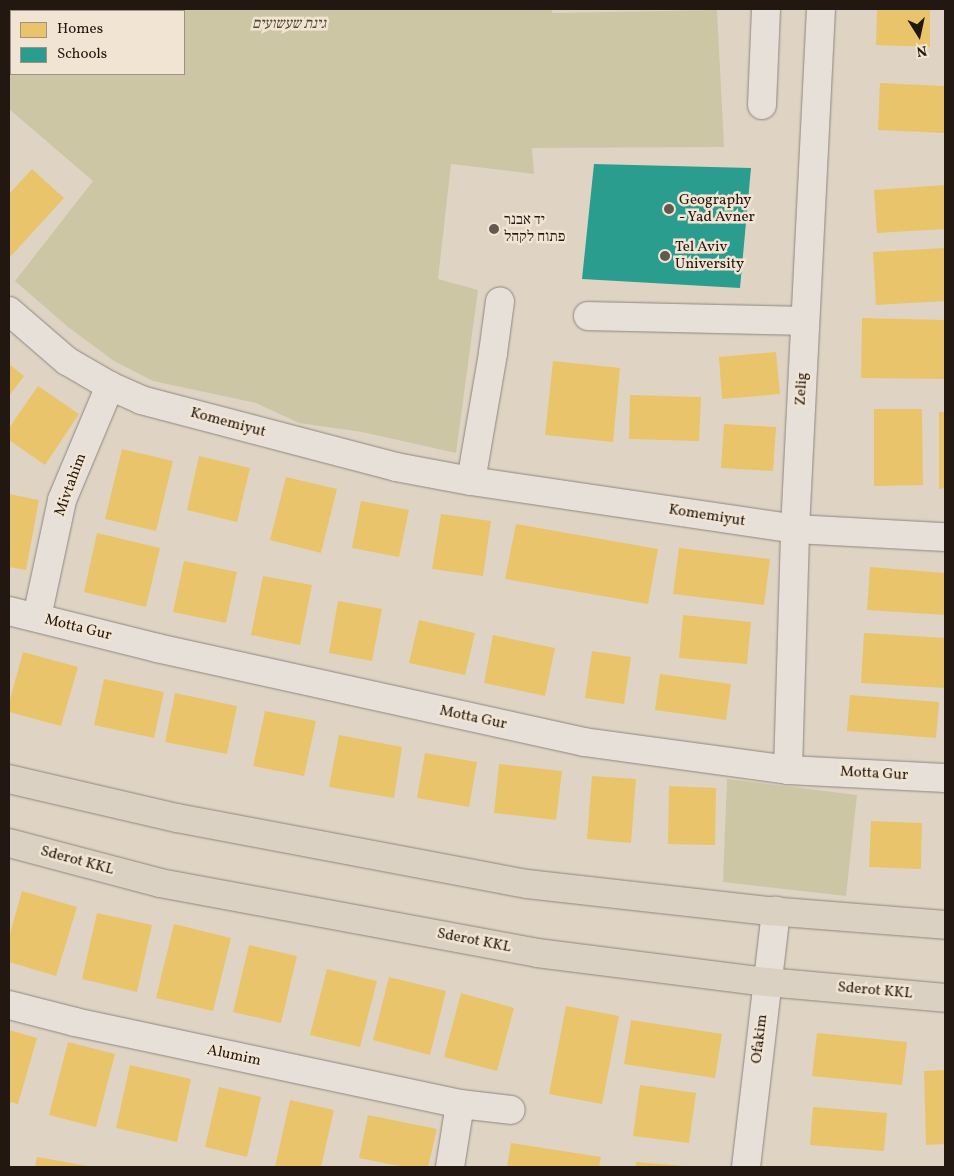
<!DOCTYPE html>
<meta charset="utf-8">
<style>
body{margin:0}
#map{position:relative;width:954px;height:1176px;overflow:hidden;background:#dfd4c4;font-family:Vollkorn,"Frank Ruhl Libre",serif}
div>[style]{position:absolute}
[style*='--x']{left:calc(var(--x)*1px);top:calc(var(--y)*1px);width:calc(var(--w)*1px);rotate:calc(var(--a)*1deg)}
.green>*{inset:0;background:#cdc6a4}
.homes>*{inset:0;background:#e9c46a}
.schools>*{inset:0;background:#2a9d8f}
.roads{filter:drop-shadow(0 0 1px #8e867d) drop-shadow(0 0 1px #8e867d)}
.minor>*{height:28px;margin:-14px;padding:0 14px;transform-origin:14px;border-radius:14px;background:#e6e0d8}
.major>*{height:28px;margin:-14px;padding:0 14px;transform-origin:14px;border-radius:14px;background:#dad1c3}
.dots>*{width:14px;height:14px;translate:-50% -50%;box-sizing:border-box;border:2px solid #f1e4d2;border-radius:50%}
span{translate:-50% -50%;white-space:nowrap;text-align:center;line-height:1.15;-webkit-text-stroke:5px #f1e4d2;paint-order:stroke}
.park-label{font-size:15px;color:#514835;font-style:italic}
.poi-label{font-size:15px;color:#221711}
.left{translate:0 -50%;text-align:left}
.street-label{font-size:15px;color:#221711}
.frame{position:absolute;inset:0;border:10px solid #221711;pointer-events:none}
.legend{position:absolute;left:10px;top:10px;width:175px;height:65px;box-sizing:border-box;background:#f1e4d2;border:1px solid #9e9285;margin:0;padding:6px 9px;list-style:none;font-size:15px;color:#221711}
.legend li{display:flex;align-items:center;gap:10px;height:25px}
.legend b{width:25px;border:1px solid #9e9285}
.north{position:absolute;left:894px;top:10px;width:50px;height:50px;-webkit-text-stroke:4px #f1e4d2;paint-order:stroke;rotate:170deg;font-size:14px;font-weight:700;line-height:20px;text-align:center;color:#221711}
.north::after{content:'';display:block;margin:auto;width:18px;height:22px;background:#221711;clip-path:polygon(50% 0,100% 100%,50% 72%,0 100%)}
</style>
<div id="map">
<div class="green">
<i style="clip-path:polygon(evenodd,9px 9px,552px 9px,552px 13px,717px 10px,724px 147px,532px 148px,534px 174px,451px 164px,438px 279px,478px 290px,456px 453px,362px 432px,299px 423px,256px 403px,153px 381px,114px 361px,68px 327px,15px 281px,93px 181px,9px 109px,9px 9px,11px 11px,184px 11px,184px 74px,11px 74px,11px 11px)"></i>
<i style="clip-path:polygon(727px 779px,857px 795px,846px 896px,723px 882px)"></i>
</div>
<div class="homes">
<i style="clip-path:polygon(877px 9px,930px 9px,930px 47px,876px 45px)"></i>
<i style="clip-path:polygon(880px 83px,945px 86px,945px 133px,878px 130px)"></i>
<i style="clip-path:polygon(32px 169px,64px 198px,11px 256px,9px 254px,9px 194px)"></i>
<i style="clip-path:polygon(945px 185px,945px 229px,877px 233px,874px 190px)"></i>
<i style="clip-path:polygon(945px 248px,945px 301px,876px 305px,873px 252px)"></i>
<i style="clip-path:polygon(862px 318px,945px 320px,945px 379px,861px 378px)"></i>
<i style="clip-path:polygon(776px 352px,780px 394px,722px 399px,719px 357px)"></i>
<i style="clip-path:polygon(553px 361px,620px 368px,613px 442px,545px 435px)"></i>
<i style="clip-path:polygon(9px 364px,24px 376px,9px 396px)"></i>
<i style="clip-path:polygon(38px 386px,79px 414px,45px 465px,9px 440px,9px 428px)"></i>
<i style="clip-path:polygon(630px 395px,701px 397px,699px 441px,629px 439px)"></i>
<i style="clip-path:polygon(874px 409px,922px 409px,923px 485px,874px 486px)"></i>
<i style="clip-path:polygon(939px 412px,945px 412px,945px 488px,939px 489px)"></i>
<i style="clip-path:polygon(724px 424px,776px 427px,773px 471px,721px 468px)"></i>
<i style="clip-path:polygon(122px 449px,173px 461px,156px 531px,105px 519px)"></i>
<i style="clip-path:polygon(199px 456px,250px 468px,237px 522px,187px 510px)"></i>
<i style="clip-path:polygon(286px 477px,337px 489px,321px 553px,270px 540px)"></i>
<i style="clip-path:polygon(9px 494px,39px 500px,26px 570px,9px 567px)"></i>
<i style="clip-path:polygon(361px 501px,409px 510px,399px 557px,352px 548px)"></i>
<i style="clip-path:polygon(441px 514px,491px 521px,483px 576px,432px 569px)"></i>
<i style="clip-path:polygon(516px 524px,658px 549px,648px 604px,505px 579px)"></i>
<i style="clip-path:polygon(97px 533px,160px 548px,146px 607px,84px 592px)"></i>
<i style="clip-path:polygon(679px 548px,770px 559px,764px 605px,673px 594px)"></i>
<i style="clip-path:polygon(184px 561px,237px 572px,226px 623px,173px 612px)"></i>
<i style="clip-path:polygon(870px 567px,945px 573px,945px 615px,867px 610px)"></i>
<i style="clip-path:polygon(263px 576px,312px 585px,300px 645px,251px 635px)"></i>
<i style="clip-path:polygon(338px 601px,382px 609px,372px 661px,329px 653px)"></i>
<i style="clip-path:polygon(683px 615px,751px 622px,747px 664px,679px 658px)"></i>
<i style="clip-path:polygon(419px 620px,475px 633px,465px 675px,409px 663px)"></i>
<i style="clip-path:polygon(864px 633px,945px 638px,945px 688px,861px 683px)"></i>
<i style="clip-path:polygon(493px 635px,555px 648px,545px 696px,484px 683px)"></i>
<i style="clip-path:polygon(592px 651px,631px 657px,624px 704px,585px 698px)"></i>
<i style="clip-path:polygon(23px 652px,78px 667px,61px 726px,9px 712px,9px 703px)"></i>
<i style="clip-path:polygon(660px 674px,731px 684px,726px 720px,655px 710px)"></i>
<i style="clip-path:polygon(104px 679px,164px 692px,154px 738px,94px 725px)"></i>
<i style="clip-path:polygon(175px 693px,237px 706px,227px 754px,165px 742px)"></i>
<i style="clip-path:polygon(850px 695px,939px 702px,936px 738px,847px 731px)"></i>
<i style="clip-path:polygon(265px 711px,316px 721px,304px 776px,253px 766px)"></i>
<i style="clip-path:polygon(339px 735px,402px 747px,394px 798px,329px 787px)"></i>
<i style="clip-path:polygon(425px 753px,477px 762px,469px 807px,417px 798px)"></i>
<i style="clip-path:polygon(499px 764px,562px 771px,556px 820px,494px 813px)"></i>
<i style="clip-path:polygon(592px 776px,636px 779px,631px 843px,587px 839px)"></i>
<i style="clip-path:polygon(669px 786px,716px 788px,715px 845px,668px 844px)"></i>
<i style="clip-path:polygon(871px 821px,922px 823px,921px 869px,869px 867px)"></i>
<i style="clip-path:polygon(22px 891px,77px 907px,56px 976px,9px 962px,9px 937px)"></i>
<i style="clip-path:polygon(97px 913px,152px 925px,137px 992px,82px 979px)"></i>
<i style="clip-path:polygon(174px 924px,231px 938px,213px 1011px,156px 998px)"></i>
<i style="clip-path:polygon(249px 945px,297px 956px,281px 1023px,233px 1012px)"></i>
<i style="clip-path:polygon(327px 969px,377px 981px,360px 1047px,310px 1035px)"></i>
<i style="clip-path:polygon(389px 977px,446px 991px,430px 1055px,373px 1040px)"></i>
<i style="clip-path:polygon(461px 993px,514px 1008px,497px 1071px,444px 1057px)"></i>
<i style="clip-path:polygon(566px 1006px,619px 1016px,602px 1104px,549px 1094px)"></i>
<i style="clip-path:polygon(631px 1020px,722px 1034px,715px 1078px,624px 1064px)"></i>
<i style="clip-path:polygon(9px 1030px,37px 1038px,18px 1104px,9px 1102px)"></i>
<i style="clip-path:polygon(817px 1033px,907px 1042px,902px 1085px,812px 1076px)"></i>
<i style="clip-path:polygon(68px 1042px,115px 1054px,96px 1127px,49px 1115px)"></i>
<i style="clip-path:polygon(130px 1065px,191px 1079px,177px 1142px,116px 1128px)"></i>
<i style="clip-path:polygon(945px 1070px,945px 1144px,926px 1145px,924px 1071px)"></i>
<i style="clip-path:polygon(640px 1085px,696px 1093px,689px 1143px,633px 1136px)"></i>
<i style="clip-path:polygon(219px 1087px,261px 1097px,247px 1157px,205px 1147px)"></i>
<i style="clip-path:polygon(290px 1100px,334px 1110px,321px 1167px,275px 1167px)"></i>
<i style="clip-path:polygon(813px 1107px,887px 1113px,884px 1151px,810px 1145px)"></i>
<i style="clip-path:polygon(368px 1115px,437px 1129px,428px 1167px,404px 1167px,359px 1158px)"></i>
<i style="clip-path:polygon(511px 1143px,601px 1157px,599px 1167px,507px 1167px)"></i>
<i style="clip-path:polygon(37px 1157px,88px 1166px,88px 1167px,35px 1167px)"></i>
<i style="clip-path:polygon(636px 1162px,685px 1166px,685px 1167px,636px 1167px)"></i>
</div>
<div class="schools">
<i style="clip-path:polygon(594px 164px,751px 168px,740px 288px,582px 279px)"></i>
</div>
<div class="roads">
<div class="minor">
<i style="--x:762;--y:105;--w:96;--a:-87.6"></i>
<i style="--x:9;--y:311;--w:77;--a:40.8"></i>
<i style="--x:67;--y:361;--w:50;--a:30.2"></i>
<i style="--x:110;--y:386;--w:34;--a:24"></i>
<i style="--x:141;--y:400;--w:264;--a:14.7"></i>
<i style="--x:396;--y:467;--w:76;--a:10.6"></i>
<i style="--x:471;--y:481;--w:328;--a:8.4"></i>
<i style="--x:795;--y:529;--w:150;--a:3.1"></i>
<i style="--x:588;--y:316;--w:217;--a:1.3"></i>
<i style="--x:471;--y:481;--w:130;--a:-80.2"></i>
<i style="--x:493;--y:353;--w:52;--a:-82.3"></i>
<i style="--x:9;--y:611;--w:153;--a:14"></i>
<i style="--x:157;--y:648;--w:437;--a:12.4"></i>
<i style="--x:584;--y:742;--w:206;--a:7.8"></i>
<i style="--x:788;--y:770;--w:157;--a:2.9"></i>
<i style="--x:37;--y:617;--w:120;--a:-77.9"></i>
<i style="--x:62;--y:500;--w:124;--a:-67.2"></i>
<i style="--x:788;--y:770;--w:241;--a:-88.3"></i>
<i style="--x:795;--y:529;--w:521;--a:-87.14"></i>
<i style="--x:9;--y:1005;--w:68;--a:14.4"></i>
<i style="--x:75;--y:1022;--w:394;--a:12"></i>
<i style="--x:460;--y:1104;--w:64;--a:99"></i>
<i style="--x:460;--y:1104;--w:51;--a:6.7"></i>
<i style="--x:746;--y:1167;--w:258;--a:-83.3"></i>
</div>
<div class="major">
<i style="--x:9;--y:779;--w:172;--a:13.1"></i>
<i style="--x:177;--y:818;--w:356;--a:10.7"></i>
<i style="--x:527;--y:884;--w:244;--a:6.4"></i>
<i style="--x:769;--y:911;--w:177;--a:4.5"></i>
<i style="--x:9;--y:843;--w:156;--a:14.8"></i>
<i style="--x:160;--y:883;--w:383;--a:10.5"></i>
<i style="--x:537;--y:953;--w:232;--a:7.2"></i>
<i style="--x:767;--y:982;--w:179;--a:5.1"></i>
</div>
</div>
<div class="dots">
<i style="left:669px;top:209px;background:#645950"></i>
<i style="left:494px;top:229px;background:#645950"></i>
<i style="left:665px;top:256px;background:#645950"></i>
</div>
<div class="park-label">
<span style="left:289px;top:25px">גינת שעשועים</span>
</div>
<div class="poi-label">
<span class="left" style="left:679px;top:209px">Geography<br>- Yad Avner</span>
<span class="left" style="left:504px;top:229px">יד אבנר<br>פתוח לקהל</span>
<span class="left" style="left:675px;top:256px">Tel Aviv<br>University</span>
</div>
<div class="street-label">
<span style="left:802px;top:389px;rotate:-87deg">Zelig</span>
<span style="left:228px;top:423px;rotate:15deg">Komemiyut</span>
<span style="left:71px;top:485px;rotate:-70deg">Mivtahim</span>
<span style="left:707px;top:516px;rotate:9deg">Komemiyut</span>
<span style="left:78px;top:628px;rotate:14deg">Motta Gur</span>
<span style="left:473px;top:718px;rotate:12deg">Motta Gur</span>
<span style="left:874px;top:774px;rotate:3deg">Motta Gur</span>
<span style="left:77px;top:861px;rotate:15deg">Sderot KKL</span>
<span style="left:474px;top:941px;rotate:11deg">Sderot KKL</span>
<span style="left:875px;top:991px;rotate:5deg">Sderot KKL</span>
<span style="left:760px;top:1039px;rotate:-83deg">Ofakim</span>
<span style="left:234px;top:1056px;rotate:12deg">Alumim</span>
</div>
<div class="frame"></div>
<ul class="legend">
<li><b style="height:14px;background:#e9c46a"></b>Homes</li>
<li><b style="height:14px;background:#2a9d8f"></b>Schools</li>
</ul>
<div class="north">N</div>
</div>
